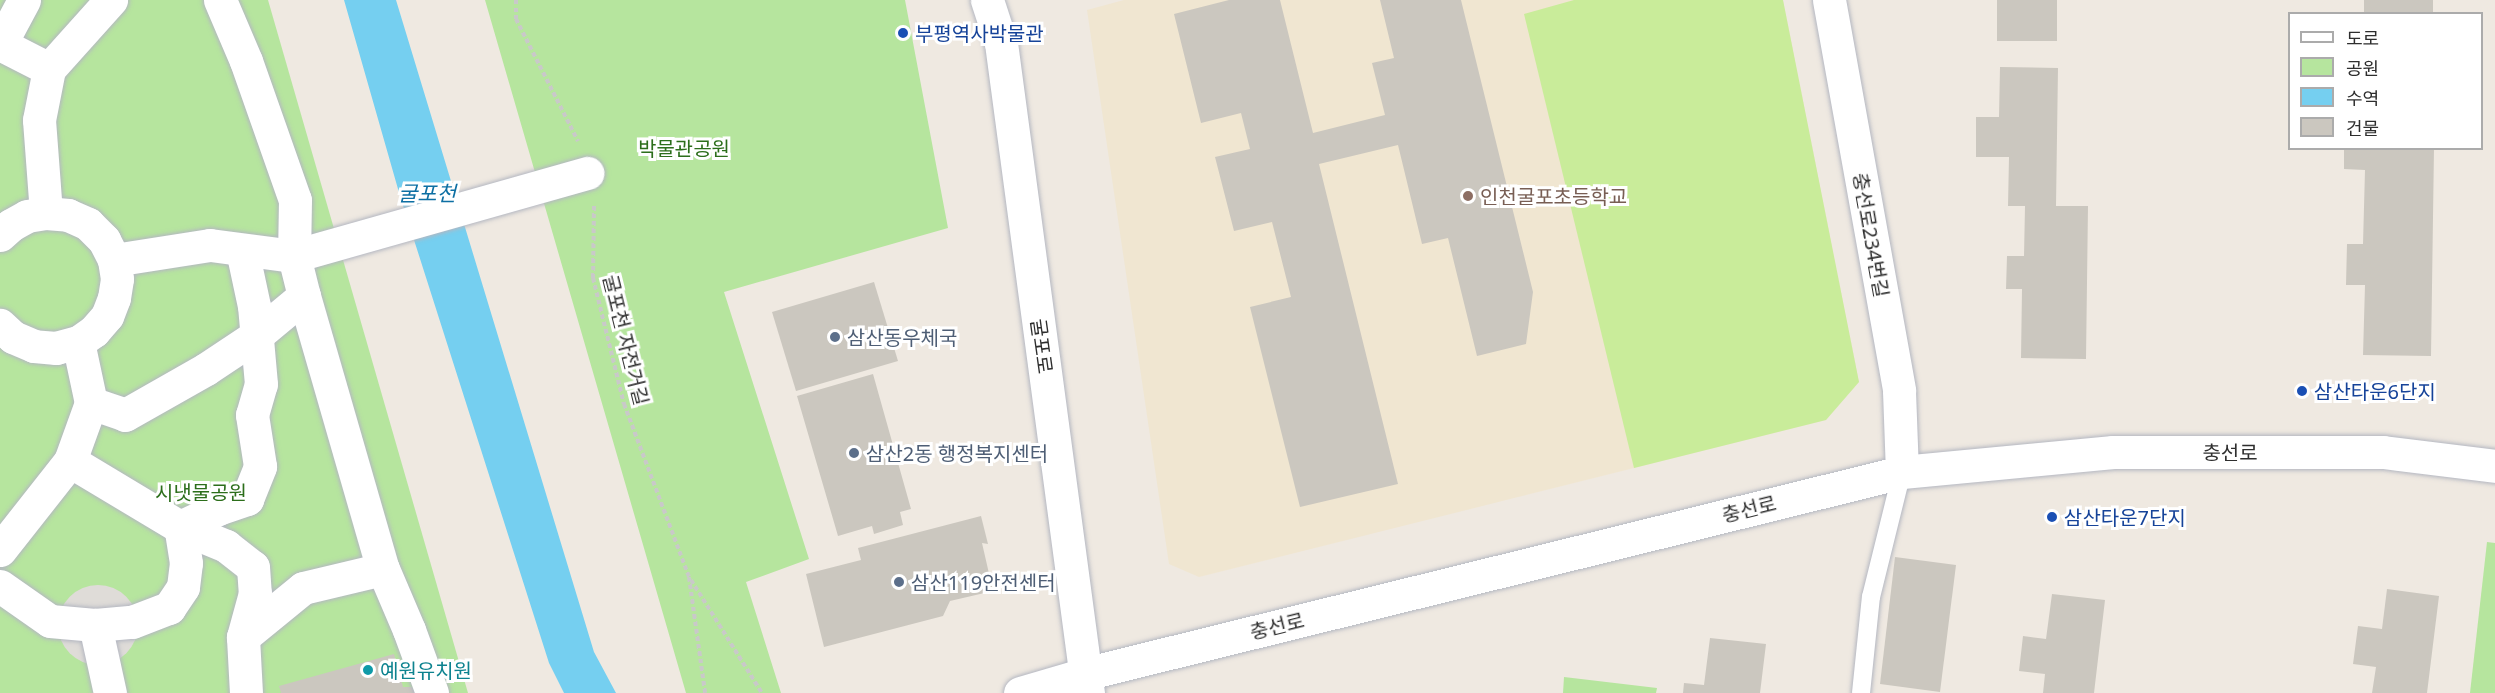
<!DOCTYPE html>
<meta charset="utf-8">
<style>
body{margin:0}
#map{position:relative;width:2495px;height:693px;overflow:hidden;background:#efe9e1;font-family:"Noto Sans","Noto Sans KR",sans-serif}
div>[style]{position:absolute}
[style*='--x']{left:calc(var(--x)*1px);top:calc(var(--y)*1px);width:calc(var(--w)*1px);rotate:calc(var(--a)*1deg)}
.education>*{inset:0;background:#f0e6d1}
.green>*{inset:0;background:#b6e59e}
.pitch>*{inset:0;background:#c9ec9a}
.plaza>*{inset:0;background:#dfdcd8}
.round{border-radius:50%}
.water>*{inset:0;background:#75cff0}
.building>*{inset:0;background:#cbc7bf}
.path>*{height:4px;margin-top:-2px;transform-origin:0;background:repeating-linear-gradient(90deg,#c9c9c9 0 4.5px,transparent 0 7.5px)}
.roads{filter:drop-shadow(0 0 2px #b4b7c1) drop-shadow(0 0 2px #b4b7c1)}
.lane>*{height:18px;margin:-9px;padding:0 9px;transform-origin:9px;border-radius:9px;background:#fff}
.street>*{height:33px;margin:-16.5px;padding:0 16.5px;transform-origin:16.5px;border-radius:16.5px;background:#fff}
.secondary>*{height:33px;margin:-16.5px;padding:0 16.5px;transform-origin:16.5px;border-radius:16.5px;background:#fff}
.dots>*{width:16px;height:16px;translate:-50% -50%;box-sizing:border-box;border:3px solid #fff;border-radius:50%}
span{translate:-50% -50%;white-space:nowrap;text-align:center;line-height:1.15;-webkit-text-stroke:6px #fff;paint-order:stroke}
.transit-label{font-size:20px;color:#164399}
.left{translate:0 -50%;text-align:left}
.park-label{font-size:20px;color:#2c6e1b}
.education-label{font-size:20px;color:#785e54}
.street-label{font-size:20px;color:#2e2e2e}
.service-label{font-size:20px;color:#4e5e75}
.culture-label{font-size:20px;color:#0d838f}
.water-label{font-size:21px;color:#0d6fa3;font-style:italic}
.legend{position:absolute;left:2288px;top:12px;width:195px;height:138px;box-sizing:border-box;background:#fff;border:2px solid #ababab;margin:0;padding:8px 10px;list-style:none;font-size:18px;color:#2e2e2e}
.legend li{display:flex;align-items:center;gap:12px;height:30px}
.legend b{width:30px;border:2px solid #ababab}
</style>
<div id="map">
<div class="education">
<i style="clip-path:polygon(1124px 0,1783px 0,1859px 382px,1826px 420px,1199px 577px,1169px 564px,1087px 10px)"></i>
</div>
<div class="green">
<i style="clip-path:polygon(0 0,268px 0,468px 693px,0 693px)"></i>
<i style="clip-path:polygon(485px 0,905px 0,948px 228px,724px 292px,809px 559px,746px 582px,781px 693px,686px 693px)"></i>
<i style="clip-path:polygon(2487px 542px,2495px 543px,2495px 693px,2470px 693px)"></i>
<i style="clip-path:polygon(1564px 677px,1657px 688px,1656px 693px,1563px 693px)"></i>
</div>
<div class="pitch">
<i style="clip-path:polygon(1574px 0,1783px 0,1859px 382px,1826px 420px,1634px 468px,1524px 14px)"></i>
</div>
<div class="plaza">
<i class="round" style="left:58px;top:585px;width:80px;height:80px"></i>
</div>
<div class="water">
<i style="clip-path:polygon(344px 0,396px 0,594px 652px,616px 693px,564px 693px,549px 663px,400px 196px)"></i>
</div>
<div class="building">
<i style="clip-path:polygon(1229px 0,1280px 0,1313px 133px,1385px 115px,1372px 63px,1394px 58px,1380px 0,1461px 0,1533px 292px,1526px 344px,1477px 356px,1448px 238px,1422px 244px,1398px 145px,1319px 164px,1398px 484px,1300px 507px,1250px 307px,1291px 297px,1272px 222px,1234px 231px,1215px 157px,1250px 149px,1241px 113px,1201px 123px,1174px 14px)"></i>
<i style="clip-path:polygon(1997px 0,2057px 0,2057px 41px,1997px 41px)"></i>
<i style="clip-path:polygon(2364px 0,2433px 0,2433px 14px,2364px 14px)"></i>
<i style="clip-path:polygon(2000px 67px,2058px 68px,2056px 206px,2088px 206px,2086px 359px,2021px 358px,2022px 289px,2006px 289px,2007px 256px,2024px 256px,2025px 206px,2008px 206px,2009px 157px,1976px 157px,1976px 117px,1999px 117px)"></i>
<i style="clip-path:polygon(2344px 148px,2434px 148px,2431px 356px,2363px 355px,2365px 285px,2346px 285px,2347px 244px,2363px 244px,2365px 170px,2344px 169px)"></i>
<i style="clip-path:polygon(874px 282px,898px 361px,796px 391px,772px 312px)"></i>
<i style="clip-path:polygon(873px 374px,911px 509px,900px 512px,903px 525px,874px 534px,872px 526px,838px 536px,797px 396px)"></i>
<i style="clip-path:polygon(981px 516px,988px 544px,982px 543px,993px 591px,950px 601px,943px 616px,824px 647px,806px 574px,861px 560px,858px 548px)"></i>
<i style="clip-path:polygon(1895px 557px,1956px 565px,1940px 692px,1880px 684px)"></i>
<i style="clip-path:polygon(2387px 589px,2439px 596px,2427px 693px,2372px 693px,2376px 667px,2353px 664px,2358px 626px,2382px 629px)"></i>
<i style="clip-path:polygon(2052px 594px,2105px 600px,2094px 693px,2043px 693px,2045px 674px,2019px 671px,2023px 636px,2046px 639px)"></i>
<i style="clip-path:polygon(1710px 638px,1766px 644px,1760px 693px,1683px 693px,1684px 683px,1704px 685px)"></i>
<i style="clip-path:polygon(394px 654px,403px 687px,411px 687px,419px 693px,281px 693px,279px 686px)"></i>
</div>
<div class="path">
<i style="--x:516;--y:0;--w:19;--a:90"></i>
<i style="--x:516;--y:19;--w:137;--a:63.1"></i>
<i style="--x:594;--y:206;--w:72;--a:90.8"></i>
<i style="--x:593;--y:278;--w:130;--a:76.2"></i>
<i style="--x:624;--y:404;--w:185;--a:69.4"></i>
<i style="--x:689;--y:577;--w:117;--a:82.1"></i>
<i style="--x:691;--y:580;--w:133;--a:57.9"></i>
</div>
<div class="roads">
<div class="lane">
<i style="--x:1861;--y:693;--w:97;--a:-84.1"></i>
<i style="--x:1871;--y:597;--w:129;--a:-76.1"></i>
</div>
<div class="street">
<i style="--x:220;--y:0;--w:66;--a:66.9"></i>
<i style="--x:246;--y:61;--w:147;--a:70.6"></i>
<i style="--x:295;--y:200;--w:56;--a:91"></i>
<i style="--x:294;--y:256;--w:41;--a:76"></i>
<i style="--x:304;--y:296;--w:284;--a:73.9"></i>
<i style="--x:383;--y:569;--w:66;--a:66.9"></i>
<i style="--x:409;--y:630;--w:67;--a:69.9"></i>
<i style="--x:1829;--y:0;--w:397;--a:79.8"></i>
<i style="--x:1899;--y:391;--w:81;--a:87.9"></i>
<i style="--x:0;--y:44;--w:55;--a:27"></i>
<i style="--x:0;--y:45;--w:51;--a:-61.9"></i>
<i style="--x:46;--y:213;--w:93;--a:-94.3"></i>
<i style="--x:39;--y:120;--w:52;--a:-78.9"></i>
<i style="--x:49;--y:69;--w:93;--a:-48.1"></i>
<i style="--x:0;--y:235;--w:15;--a:-42"></i>
<i style="--x:11;--y:225;--w:18;--a:-29"></i>
<i style="--x:27;--y:216;--w:19;--a:-9"></i>
<i style="--x:46;--y:213;--w:22;--a:5"></i>
<i style="--x:68;--y:215;--w:22;--a:24"></i>
<i style="--x:88;--y:224;--w:23;--a:45"></i>
<i style="--x:104;--y:240;--w:22;--a:63"></i>
<i style="--x:114;--y:260;--w:19;--a:81"></i>
<i style="--x:117;--y:279;--w:19;--a:99"></i>
<i style="--x:114;--y:298;--w:19;--a:111"></i>
<i style="--x:107;--y:316;--w:20;--a:131"></i>
<i style="--x:94;--y:331;--w:19;--a:145"></i>
<i style="--x:78;--y:342;--w:23;--a:165"></i>
<i style="--x:56;--y:348;--w:22;--a:-175"></i>
<i style="--x:34;--y:346;--w:23;--a:-157"></i>
<i style="--x:13;--y:337;--w:18;--a:-137"></i>
<i style="--x:114;--y:260;--w:97;--a:-8.9"></i>
<i style="--x:210;--y:245;--w:85;--a:7.5"></i>
<i style="--x:294;--y:256;--w:305;--a:-15.8"></i>
<i style="--x:91;--y:403;--w:36;--a:19"></i>
<i style="--x:125;--y:415;--w:93;--a:-29.6"></i>
<i style="--x:206;--y:369;--w:61;--a:-33.7"></i>
<i style="--x:257;--y:335;--w:61;--a:-39.7"></i>
<i style="--x:70;--y:461;--w:128;--a:31"></i>
<i style="--x:180;--y:527;--w:50;--a:22.4"></i>
<i style="--x:226;--y:546;--w:34;--a:38"></i>
<i style="--x:253;--y:567;--w:26;--a:86"></i>
<i style="--x:255;--y:593;--w:46;--a:105.3"></i>
<i style="--x:0;--y:550;--w:113;--a:-51.8"></i>
<i style="--x:70;--y:461;--w:62;--a:-70.1"></i>
<i style="--x:91;--y:403;--w:62;--a:-102"></i>
<i style="--x:0;--y:586;--w:61;--a:35"></i>
<i style="--x:50;--y:621;--w:45;--a:5.1"></i>
<i style="--x:95;--y:625;--w:37;--a:-5"></i>
<i style="--x:132;--y:622;--w:40;--a:-21"></i>
<i style="--x:169;--y:608;--w:25;--a:-56"></i>
<i style="--x:183;--y:587;--w:24;--a:-83"></i>
<i style="--x:186;--y:563;--w:36;--a:-99"></i>
<i style="--x:180;--y:527;--w:42;--a:-25.3"></i>
<i style="--x:218;--y:509;--w:31;--a:-19"></i>
<i style="--x:247;--y:499;--w:35;--a:-68"></i>
<i style="--x:260;--y:466;--w:52;--a:-98.9"></i>
<i style="--x:252;--y:415;--w:32;--a:-74"></i>
<i style="--x:261;--y:384;--w:78;--a:-95.1"></i>
<i style="--x:254;--y:306;--w:57;--a:-102.1"></i>
<i style="--x:95;--y:625;--w:70;--a:77.6"></i>
<i style="--x:246;--y:693;--w:56;--a:-93.1"></i>
<i style="--x:243;--y:637;--w:77;--a:-39.2"></i>
<i style="--x:303;--y:588;--w:82;--a:-13.4"></i>
</div>
<div class="secondary">
<i style="--x:987;--y:0;--w:45;--a:72"></i>
<i style="--x:1001;--y:43;--w:656;--a:82.38"></i>
<i style="--x:1020;--y:693;--w:71;--a:-16.4"></i>
<i style="--x:1088;--y:673;--w:838;--a:-13.87"></i>
<i style="--x:1902;--y:472;--w:212;--a:-5.4"></i>
<i style="--x:2113;--y:452;--w:270;--a:0"></i>
<i style="--x:2383;--y:452;--w:113;--a:7.1"></i>
</div>
</div>
<div class="dots">
<i style="left:903px;top:33px;background:#1a4fb4"></i>
<i style="left:1468px;top:196px;background:#8d6e63"></i>
<i style="left:835px;top:337px;background:#5c6f8a"></i>
<i style="left:2302px;top:391px;background:#1a4fb4"></i>
<i style="left:854px;top:453px;background:#5c6f8a"></i>
<i style="left:2052px;top:517px;background:#1a4fb4"></i>
<i style="left:899px;top:582px;background:#5c6f8a"></i>
<i style="left:368px;top:670px;background:#0f9aa8"></i>
</div>
<div class="transit-label">
<span class="left" style="left:915px;top:33px">부평역사박물관</span>
<span class="left" style="left:2314px;top:391px">삼산타운6단지</span>
<span class="left" style="left:2064px;top:517px">삼산타운7단지</span>
</div>
<div class="park-label">
<span style="left:684px;top:148px">박물관공원</span>
<span style="left:201px;top:492px">시냇물공원</span>
</div>
<div class="education-label">
<span class="left" style="left:1480px;top:196px">인천굴포초등학교</span>
</div>
<div class="street-label">
<span style="left:1871px;top:235px;rotate:80deg">충선로234번길</span>
<span style="left:626px;top:340px;rotate:76deg">굴포천 자전거길</span>
<span style="left:1042px;top:346px;rotate:82deg">굴포로</span>
<span style="left:2230px;top:452px">충선로</span>
<span style="left:1749px;top:509px;rotate:-14deg">충선로</span>
<span style="left:1277px;top:626px;rotate:-14deg">충선로</span>
</div>
<div class="service-label">
<span class="left" style="left:847px;top:337px">삼산동우체국</span>
<span class="left" style="left:866px;top:453px">삼산2동 행정복지센터</span>
<span class="left" style="left:911px;top:582px">삼산119안전센터</span>
</div>
<div class="culture-label">
<span class="left" style="left:380px;top:670px">예원유치원</span>
</div>
<div class="water-label">
<span style="left:427px;top:193px">굴포천</span>
</div>
<ul class="legend">
<li><b style="height:8px;background:#fff"></b>도로</li>
<li><b style="height:16px;background:#b6e59e"></b>공원</li>
<li><b style="height:16px;background:#75cff0"></b>수역</li>
<li><b style="height:16px;background:#cbc7bf"></b>건물</li>
</ul>
</div>
